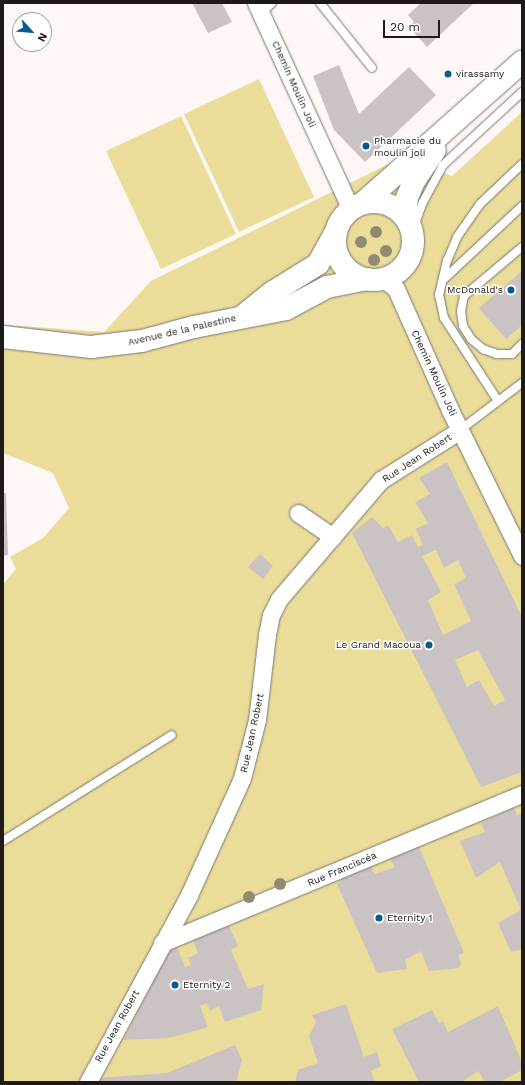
<!DOCTYPE html>
<meta charset="utf-8">
<style>
body{margin:0}
#map{position:relative;width:525px;height:1085px;overflow:hidden;background:#fef7f5;font-family:"Work Sans",sans-serif}
div>[style]{position:absolute}
[style*='--x']{left:calc(var(--x)*1px);top:calc(var(--y)*1px);width:calc(var(--w)*1px);rotate:calc(var(--a)*1deg)}
.green>*{inset:0;background:#eadd9a}
.building>*{inset:0;background:#cbc2c3}
.roads{filter:drop-shadow(0 0 1px #7c7572) drop-shadow(0 0 1px #7c7572)}
.service>*{height:8px;margin:-4px;padding:0 4px;transform-origin:4px;border-radius:4px;background:#fff}
.minor>*{height:17px;margin:-8.5px;padding:0 8.5px;transform-origin:8.5px;border-radius:8.5px;background:#fff}
.secondary>*{height:22px;margin:-11px;padding:0 11px;transform-origin:11px;border-radius:11px;background:#fff}
.secondary>.ring{margin:-11px;padding:0;box-sizing:content-box;background:none;border:22px solid #fff;border-radius:50%}
.trees>*{width:12px;height:12px;margin:-6px;border-radius:50%;background:#928b73}
.dots>*{width:11px;height:11px;translate:-50% -50%;box-sizing:border-box;border:2px solid #fff;border-radius:50%}
span{translate:-50% -50%;white-space:nowrap;text-align:center;line-height:1.15;-webkit-text-stroke:3px #fff;paint-order:stroke}
.poi-label{font-size:10px;color:#1d1a19}
.left{translate:0 -50%;text-align:left}
.right{translate:-100% -50%;text-align:right}
.street-label{font-size:10px;color:#1d1a19}
.frame{position:absolute;inset:0;border:4px solid #1d1a19;pointer-events:none}
.north{position:absolute;left:12px;top:12px;width:40px;height:40px;box-sizing:border-box;background:#fff;border:1px solid #a5a3a3;border-radius:50%;rotate:117deg;font-size:11px;font-weight:700;line-height:16px;text-align:center;color:#1d1a19}
.north::after{content:'';display:block;margin:auto;width:14px;height:18px;background:#055c8e;clip-path:polygon(50% 0,100% 100%,50% 72%,0 100%)}
.scale{position:absolute;left:383px;top:20px;width:57px;height:18px;box-sizing:border-box;border:2px solid #1d1a19;border-top:0;padding-left:5px;font-size:12px;line-height:14px;white-space:nowrap;color:#1d1a19;-webkit-text-stroke:3px #fff;paint-order:stroke}
</style>
<div id="map">
<div class="green">
<i style="clip-path:polygon(259px 79px,314px 197px,239px 232px,184px 114px)"></i>
<i style="clip-path:polygon(522px 112px,522px 1082px,3px 1082px,3px 584px,16px 569px,10px 557px,43px 538px,69px 508px,53px 473px,3px 453px,3px 325px,104px 332px,151px 281px,421px 148px,440px 171px,452px 176px)"></i>
<i style="clip-path:polygon(181px 116px,236px 234px,161px 269px,106px 151px)"></i>
</div>
<div class="building">
<i style="clip-path:polygon(192px 3px,222px 3px,232px 22px,208px 33px)"></i>
<i style="clip-path:polygon(421px 3px,474px 3px,427px 47px,408px 26px,414px 22px,408px 15px)"></i>
<i style="clip-path:polygon(339px 65px,359px 114px,409px 67px,436px 95px,365px 162px,334px 130px,313px 76px)"></i>
<i style="clip-path:polygon(522px 271px,522px 325px,506px 339px,479px 308px)"></i>
<i style="clip-path:polygon(evenodd,447px 462px,522px 617px,522px 772px,481px 787px,352px 533px,372px 517px,383px 528px,388px 525px,398px 542px,412px 535px,418px 547px,423px 545px,416px 529px,428px 523px,415px 502px,430px 494px,419px 478px,447px 462px,436px 550px,444px 568px,458px 560px,466px 578px,454px 584px,471px 621px,443px 635px,428px 600px,441px 592px,422px 556px,436px 550px,447px 462px,478px 650px,505px 700px,494px 706px,479px 680px,467px 687px,455px 660px,478px 650px)"></i>
<i style="clip-path:polygon(3px 493px,6px 493px,8px 555px,3px 556px)"></i>
<i style="clip-path:polygon(260px 554px,273px 566px,263px 579px,248px 567px)"></i>
<i style="clip-path:polygon(514px 808px,517px 815px,522px 814px,522px 949px,511px 952px,498px 923px,521px 910px,500px 862px,476px 878px,460px 841px,485px 832px,481px 823px)"></i>
<i style="clip-path:polygon(419px 847px,464px 953px,458px 955px,461px 964px,459px 968px,429px 971px,421px 951px,405px 960px,407px 969px,377px 973px,337px 884px,343px 878px,371px 866px,375px 874px,395px 867px,390px 859px)"></i>
<i style="clip-path:polygon(229px 925px,238px 946px,231px 950px,248px 989px,264px 984px,261px 1010px,225px 1022px,219px 1006px,210px 1011px,207px 1003px,200px 1006px,208px 1027px,169px 1038px,124px 1040px,168px 951px,177px 947px,185px 967px,191px 965px,188px 958px,198px 953px,193px 940px)"></i>
<i style="clip-path:polygon(346px 1004px,364px 1057px,377px 1052px,381px 1066px,371px 1071px,375px 1082px,295px 1082px,298px 1070px,318px 1063px,309px 1036px,316px 1022px,312px 1015px)"></i>
<i style="clip-path:polygon(498px 1006px,522px 1062px,522px 1070px,500px 1082px,484px 1082px,479px 1071px,461px 1082px,419px 1082px,392px 1029px,432px 1010px,439px 1023px,443px 1021px,448px 1032px)"></i>
<i style="clip-path:polygon(235px 1045px,242px 1060px,236px 1082px,99px 1082px,98px 1078px,167px 1073px)"></i>
</div>
<div class="roads">
<div class="service">
<i style="--x:320;--y:3;--w:83;--a:51.3"></i>
<i style="--x:261;--y:13;--w:15;--a:-42"></i>
<i style="--x:412;--y:232;--w:32;--a:-70"></i>
<i style="--x:423;--y:202;--w:42;--a:-61.6"></i>
<i style="--x:443;--y:165;--w:108;--a:-42.7"></i>
<i style="--x:522;--y:247;--w:76;--a:139.8"></i>
<i style="--x:464;--y:296;--w:15;--a:101"></i>
<i style="--x:461;--y:311;--w:15;--a:82"></i>
<i style="--x:463;--y:326;--w:15;--a:58"></i>
<i style="--x:471;--y:339;--w:16;--a:40"></i>
<i style="--x:483;--y:349;--w:15;--a:20"></i>
<i style="--x:497;--y:354;--w:15;--a:0"></i>
<i style="--x:512;--y:354;--w:14;--a:-45"></i>
<i style="--x:444;--y:279;--w:107;--a:-43.1"></i>
<i style="--x:498;--y:401;--w:99;--a:-123"></i>
<i style="--x:444;--y:318;--w:24;--a:-102"></i>
<i style="--x:439;--y:295;--w:35;--a:-77"></i>
<i style="--x:447;--y:261;--w:26;--a:-67"></i>
<i style="--x:457;--y:237;--w:39;--a:-55"></i>
<i style="--x:479;--y:205;--w:59;--a:-43.6"></i>
<i style="--x:460;--y:430;--w:78;--a:-37.2"></i>
<i style="--x:3;--y:841;--w:199;--a:-32.1"></i>
</div>
<div class="minor">
<i style="--x:256;--y:3;--w:228;--a:65.3"></i>
<i style="--x:385;--y:280;--w:14;--a:39"></i>
<i style="--x:396;--y:289;--w:133;--a:65.9"></i>
<i style="--x:450;--y:410;--w:163;--a:63.7"></i>
<i style="--x:298;--y:513;--w:42;--a:34.4"></i>
<i style="--x:162;--y:943;--w:390;--a:-22.5"></i>
<i style="--x:88;--y:1082;--w:213;--a:-61.6"></i>
<i style="--x:189;--y:895;--w:128;--a:-65.6"></i>
<i style="--x:242;--y:778;--w:60;--a:-75.5"></i>
<i style="--x:257;--y:720;--w:86;--a:-83.3"></i>
<i style="--x:267;--y:635;--w:20;--a:-79"></i>
<i style="--x:271;--y:615;--w:18;--a:-63"></i>
<i style="--x:279;--y:599;--w:157;--a:-49.4"></i>
<i style="--x:381;--y:480;--w:93;--a:-32.3"></i>
</div>
<div class="secondary">
<i class="ring" style="left:335px;top:202px;width:56px;height:56px"></i>
<i style="--x:363;--y:203;--w:213;--a:-41.6"></i>
<i style="--x:405;--y:217;--w:19;--a:-84"></i>
<i style="--x:407;--y:198;--w:18;--a:-68"></i>
<i style="--x:414;--y:181;--w:37;--a:-56"></i>
<i style="--x:243;--y:316;--w:38;--a:-39"></i>
<i style="--x:273;--y:292;--w:53;--a:-31.9"></i>
<i style="--x:318;--y:264;--w:37;--a:-61"></i>
<i style="--x:3;--y:337;--w:89;--a:6.5"></i>
<i style="--x:91;--y:347;--w:51;--a:-6.7"></i>
<i style="--x:142;--y:341;--w:54;--a:-15.1"></i>
<i style="--x:194;--y:327;--w:94;--a:-11.1"></i>
<i style="--x:286;--y:309;--w:47;--a:-28.2"></i>
<i style="--x:327;--y:287;--w:41;--a:-11.3"></i>
</div>
</div>
<div class="trees">
<i style="left:376px;top:232px"></i>
<i style="left:361px;top:242px"></i>
<i style="left:386px;top:251px"></i>
<i style="left:374px;top:260px"></i>
<i style="left:280px;top:884px"></i>
<i style="left:249px;top:897px"></i>
</div>
<div class="dots">
<i style="left:448px;top:74px;background:#055c8e"></i>
<i style="left:366px;top:146px;background:#055c8e"></i>
<i style="left:511px;top:290px;background:#055c8e"></i>
<i style="left:429px;top:645px;background:#055c8e"></i>
<i style="left:379px;top:918px;background:#055c8e"></i>
<i style="left:175px;top:985px;background:#055c8e"></i>
</div>
<div class="poi-label">
<span class="left" style="left:456px;top:74px">virassamy</span>
<span class="left" style="left:374px;top:146px">Pharmacie du<br>moulin joli</span>
<span class="right" style="left:503px;top:290px">McDonald's</span>
<span class="right" style="left:421px;top:645px">Le Grand Macoua</span>
<span class="left" style="left:387px;top:918px">Eternity 1</span>
<span class="left" style="left:183px;top:985px">Eternity 2</span>
</div>
<div class="street-label">
<span style="left:294px;top:84px;rotate:66deg">Chemin Moulin Joli</span>
<span style="left:182px;top:330px;rotate:-13deg">Avenue de la Palestine</span>
<span style="left:434px;top:373px;rotate:65deg">Chemin Moulin Joli</span>
<span style="left:417px;top:458px;rotate:-33deg">Rue Jean Robert</span>
<span style="left:252px;top:733px;rotate:-78deg">Rue Jean Robert</span>
<span style="left:342px;top:869px;rotate:-23deg">Rue Franciscéa</span>
<span style="left:117px;top:1026px;rotate:-61deg">Rue Jean Robert</span>
</div>
<div class="frame"></div>
<div class="north">N</div>
<div class="scale">20 m</div>
</div>
